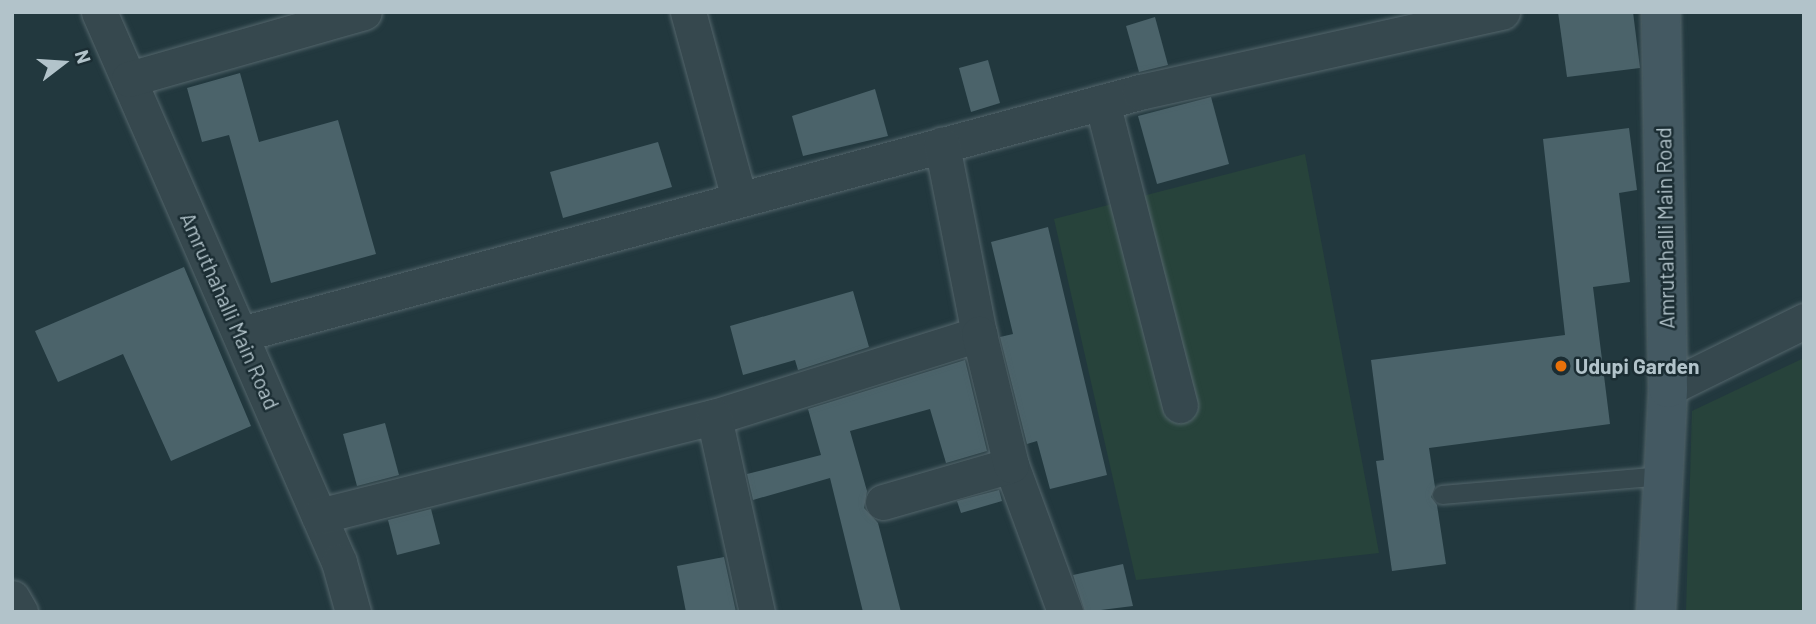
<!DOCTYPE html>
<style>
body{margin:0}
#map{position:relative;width:1816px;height:624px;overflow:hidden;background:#22383e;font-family:Barlow,sans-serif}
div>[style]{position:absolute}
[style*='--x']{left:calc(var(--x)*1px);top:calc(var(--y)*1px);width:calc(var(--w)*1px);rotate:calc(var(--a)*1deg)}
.green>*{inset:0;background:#27433b}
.building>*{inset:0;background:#4b636a}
.roads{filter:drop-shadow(0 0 2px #54666c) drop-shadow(0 0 2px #54666c)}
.lane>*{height:18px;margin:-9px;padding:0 9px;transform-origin:9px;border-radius:9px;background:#36484e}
.street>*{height:35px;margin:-17.5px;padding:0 17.5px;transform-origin:17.5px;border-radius:17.5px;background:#36484e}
.secondary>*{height:38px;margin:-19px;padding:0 19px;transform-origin:19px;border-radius:19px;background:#445962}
.dots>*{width:19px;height:19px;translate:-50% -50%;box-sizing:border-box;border:4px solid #1b2d33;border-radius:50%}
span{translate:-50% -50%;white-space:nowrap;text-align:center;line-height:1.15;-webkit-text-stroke:5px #1b2d33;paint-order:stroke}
.street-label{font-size:21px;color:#b2c3ca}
.poi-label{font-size:21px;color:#b2c3ca;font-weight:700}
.left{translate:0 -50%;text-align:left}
.frame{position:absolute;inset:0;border:14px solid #b2c3ca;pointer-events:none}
.north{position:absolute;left:28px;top:28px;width:70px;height:70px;-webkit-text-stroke:5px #1b2d33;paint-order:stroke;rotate:73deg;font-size:19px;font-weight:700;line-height:28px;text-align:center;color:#b2c3ca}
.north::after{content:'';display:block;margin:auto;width:24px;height:32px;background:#b2c3ca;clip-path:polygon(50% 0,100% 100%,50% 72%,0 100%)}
</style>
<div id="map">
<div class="green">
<i style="clip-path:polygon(1305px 154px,1379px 553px,1136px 580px,1054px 219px)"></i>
<i style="clip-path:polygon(1804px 358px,1804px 612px,1686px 612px,1692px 411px)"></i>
</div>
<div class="building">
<i style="clip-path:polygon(1558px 12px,1633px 12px,1640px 68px,1567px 77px)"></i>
<i style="clip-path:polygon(1155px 17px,1168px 65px,1139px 72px,1126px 26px)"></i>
<i style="clip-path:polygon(988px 60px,1000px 103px,971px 112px,959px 68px)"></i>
<i style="clip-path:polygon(240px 73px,259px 142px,338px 120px,376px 254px,271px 283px,229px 135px,202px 142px,187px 88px)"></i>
<i style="clip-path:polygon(875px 89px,888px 136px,803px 156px,792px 116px)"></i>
<i style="clip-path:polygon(1211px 97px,1229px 164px,1157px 184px,1138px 116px)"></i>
<i style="clip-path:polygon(1629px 128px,1637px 190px,1619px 193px,1630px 282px,1593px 287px,1610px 424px,1429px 448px,1435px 487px,1431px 497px,1437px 505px,1446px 564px,1392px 571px,1376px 461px,1384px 460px,1371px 360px,1565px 335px,1543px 139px)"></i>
<i style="clip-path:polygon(658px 142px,672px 187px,563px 218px,550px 172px)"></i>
<i style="clip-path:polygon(1048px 227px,1107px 475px,1050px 489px,1037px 441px,1027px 444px,1000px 337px,1013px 334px,991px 242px)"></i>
<i style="clip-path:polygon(184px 267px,251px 426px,171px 461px,123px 354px,58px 382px,35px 331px)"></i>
<i style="clip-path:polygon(853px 291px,869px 347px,798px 370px,795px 360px,743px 375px,730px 326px)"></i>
<i style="clip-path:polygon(965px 360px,987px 451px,946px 463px,930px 409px,850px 431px,867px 491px,864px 508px,878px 523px,901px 612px,863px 612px,830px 478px,753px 500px,747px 474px,821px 455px,808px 409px)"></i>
<i style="clip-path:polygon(385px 423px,399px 475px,357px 486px,343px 434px)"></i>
<i style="clip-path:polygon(999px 490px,1002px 501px,961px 513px,957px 501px)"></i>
<i style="clip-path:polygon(431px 509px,440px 544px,397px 555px,388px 520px)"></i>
<i style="clip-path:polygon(724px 557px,736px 612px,686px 612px,677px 566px)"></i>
<i style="clip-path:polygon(1123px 564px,1133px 606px,1085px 612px,1073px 575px)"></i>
</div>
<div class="roads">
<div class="lane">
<i style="--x:1442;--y:495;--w:222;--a:-4.9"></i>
</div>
<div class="street">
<i style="--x:99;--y:12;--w:600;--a:66.43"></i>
<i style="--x:339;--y:562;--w:52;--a:74.4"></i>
<i style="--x:688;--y:12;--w:194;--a:74.7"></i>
<i style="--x:129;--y:79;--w:244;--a:-15.9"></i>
<i style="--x:1102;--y:102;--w:313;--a:75.6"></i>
<i style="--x:241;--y:334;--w:931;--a:-15.07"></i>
<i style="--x:1140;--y:92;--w:371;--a:-12.5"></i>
<i style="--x:1668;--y:388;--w:152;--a:-26.2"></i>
<i style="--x:714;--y:417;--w:278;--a:-17.4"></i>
<i style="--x:979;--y:334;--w:193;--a:-101.1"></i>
<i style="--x:1011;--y:465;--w:157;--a:69.8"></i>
<i style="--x:883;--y:502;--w:133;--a:-16.1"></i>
<i style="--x:1011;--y:465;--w:135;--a:-103.7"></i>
<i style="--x:319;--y:516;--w:407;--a:-14.1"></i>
<i style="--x:714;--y:417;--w:200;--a:77.6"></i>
<i style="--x:12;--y:598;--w:16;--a:60"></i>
</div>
<div class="secondary">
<i style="--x:1656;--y:612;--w:224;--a:-86.9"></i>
<i style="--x:1668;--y:388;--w:376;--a:-91.1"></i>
</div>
</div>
<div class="dots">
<i style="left:1561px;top:366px;background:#e8710a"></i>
</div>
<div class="street-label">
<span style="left:1665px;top:228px;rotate:-91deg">Amrutahalli Main Road</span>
<span style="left:230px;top:311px;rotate:66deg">Amruthahalli Main Road</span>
</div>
<div class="poi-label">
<span class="left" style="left:1575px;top:366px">Udupi Garden</span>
</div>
<div class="frame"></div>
<div class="north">N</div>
</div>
